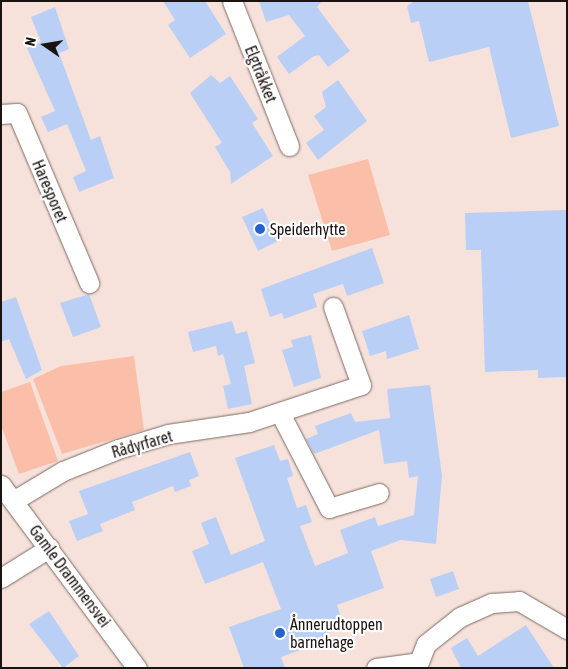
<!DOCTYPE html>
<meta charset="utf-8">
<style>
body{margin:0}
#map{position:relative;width:568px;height:669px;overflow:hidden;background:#f7e2db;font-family:"Asap Condensed",sans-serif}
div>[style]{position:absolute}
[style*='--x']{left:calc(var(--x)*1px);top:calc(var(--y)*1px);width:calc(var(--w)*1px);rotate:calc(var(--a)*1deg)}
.green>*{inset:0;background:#fbbea9}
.building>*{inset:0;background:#b9cff5}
.roads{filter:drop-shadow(0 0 1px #7d6a64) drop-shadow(0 0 1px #7d6a64)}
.street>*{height:19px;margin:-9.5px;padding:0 9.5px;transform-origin:9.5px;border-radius:9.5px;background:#fff}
.dots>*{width:14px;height:14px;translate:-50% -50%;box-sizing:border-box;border:2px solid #fff;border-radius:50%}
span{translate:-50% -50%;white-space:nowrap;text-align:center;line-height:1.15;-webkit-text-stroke:4.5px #fff;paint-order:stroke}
.street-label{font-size:16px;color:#1a1310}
.poi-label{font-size:16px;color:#1a1310}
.left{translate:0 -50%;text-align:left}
.frame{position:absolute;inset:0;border:2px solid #1a1310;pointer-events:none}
.north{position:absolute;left:20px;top:20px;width:50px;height:50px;-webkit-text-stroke:4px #fff;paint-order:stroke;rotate:283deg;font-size:14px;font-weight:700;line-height:20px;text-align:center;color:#1a1310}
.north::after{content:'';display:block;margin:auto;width:18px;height:22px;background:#1a1310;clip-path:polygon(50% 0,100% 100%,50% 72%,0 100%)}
</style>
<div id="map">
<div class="green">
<i style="clip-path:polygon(368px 159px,390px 235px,332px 251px,308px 175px)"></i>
<i style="clip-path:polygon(134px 356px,144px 430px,62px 454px,33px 379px,61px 366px)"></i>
<i style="clip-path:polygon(30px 382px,58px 461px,19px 474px,1px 425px,1px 392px)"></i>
</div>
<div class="building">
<i style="clip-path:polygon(163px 1px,205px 1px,226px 34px,190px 58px,168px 25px,175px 20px)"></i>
<i style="clip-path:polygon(259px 1px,322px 1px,317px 7px,350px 51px,328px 67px,319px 55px,314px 56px,289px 74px,277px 57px,305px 36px,289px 15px,266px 22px)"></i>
<i style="clip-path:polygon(414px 1px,528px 1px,559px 126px,511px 138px,489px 47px,429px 62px,419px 21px,411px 23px,407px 6px)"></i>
<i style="clip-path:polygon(55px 7px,69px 49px,59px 53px,91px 140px,100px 136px,114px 178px,79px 192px,73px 177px,86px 171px,67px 124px,48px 132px,41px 117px,55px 111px,27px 48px,41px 42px,31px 17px)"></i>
<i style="clip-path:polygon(211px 75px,220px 83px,230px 76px,258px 119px,252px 123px,273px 156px,231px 184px,230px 172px,215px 147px,222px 143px,190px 93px)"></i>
<i style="clip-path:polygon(338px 80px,367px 121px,318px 160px,306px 143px,324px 130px,314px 116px,326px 107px,322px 92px)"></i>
<i style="clip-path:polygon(263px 208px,278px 241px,258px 251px,242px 217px)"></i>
<i style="clip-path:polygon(567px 210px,567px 377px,538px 378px,538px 370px,485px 372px,481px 250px,466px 250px,465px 213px)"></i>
<i style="clip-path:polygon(372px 248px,384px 283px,347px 296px,343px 284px,313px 294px,317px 307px,284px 319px,282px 313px,270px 317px,261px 289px)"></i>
<i style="clip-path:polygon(89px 294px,101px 327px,73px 337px,60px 303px)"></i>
<i style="clip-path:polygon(16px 297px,42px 370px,26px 379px,9px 339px,1px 342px,1px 302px)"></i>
<i style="clip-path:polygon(409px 315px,419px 349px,387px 359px,386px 351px,370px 356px,362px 331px)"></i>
<i style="clip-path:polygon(232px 321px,236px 334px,247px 331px,255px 363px,244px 366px,252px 404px,228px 409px,223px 386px,231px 384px,223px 354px,218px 356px,216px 346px,193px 352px,188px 332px)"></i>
<i style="clip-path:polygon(311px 335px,321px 378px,294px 387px,282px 350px,293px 347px,291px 340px)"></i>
<i style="clip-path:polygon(430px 385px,442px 476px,436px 544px,401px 540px,371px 551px,384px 588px,337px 605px,344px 627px,326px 634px,328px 640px,281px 657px,285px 668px,244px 668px,229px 627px,281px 609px,263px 562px,205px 584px,192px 551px,209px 544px,201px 523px,216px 517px,231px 555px,265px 541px,235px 458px,274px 445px,280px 461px,288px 459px,293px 476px,287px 478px,297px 508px,306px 505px,312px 522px,300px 526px,315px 566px,348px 553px,340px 530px,375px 517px,378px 526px,414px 515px,418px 476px,409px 478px,407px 461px,384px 464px,379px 430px,314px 454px,306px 439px,318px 434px,315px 426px,351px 413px,355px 422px,390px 418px,387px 389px)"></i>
<i style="clip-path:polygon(190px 452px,199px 476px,189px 480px,191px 486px,175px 492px,173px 486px,132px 502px,135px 510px,100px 524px,103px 531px,77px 541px,69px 521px,88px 514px,79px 491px)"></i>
<i style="clip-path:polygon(453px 571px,459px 589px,436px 597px,430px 579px)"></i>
<i style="clip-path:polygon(49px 611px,79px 656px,63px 668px,29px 624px)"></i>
<i style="clip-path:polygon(526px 625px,554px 668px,461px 668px,451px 648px,467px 638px,478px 656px)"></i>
</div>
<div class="roads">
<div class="street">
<i style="--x:232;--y:1;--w:156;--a:68.5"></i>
<i style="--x:1;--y:114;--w:16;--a:-4"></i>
<i style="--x:17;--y:113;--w:185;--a:67"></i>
<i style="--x:280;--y:413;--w:107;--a:62.7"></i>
<i style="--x:329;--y:508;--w:52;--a:-16.7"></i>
<i style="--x:1;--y:485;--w:228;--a:53.4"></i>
<i style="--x:13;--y:501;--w:58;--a:-31"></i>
<i style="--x:63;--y:471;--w:59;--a:-21.8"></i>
<i style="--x:118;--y:449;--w:52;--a:-16.7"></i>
<i style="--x:168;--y:434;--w:82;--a:-8.4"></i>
<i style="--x:249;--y:422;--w:118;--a:-18.3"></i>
<i style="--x:361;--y:385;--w:83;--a:-109.7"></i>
<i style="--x:1;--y:578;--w:57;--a:-32"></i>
<i style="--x:376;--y:668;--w:43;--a:-7.9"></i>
<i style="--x:419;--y:662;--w:19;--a:-69"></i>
<i style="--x:426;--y:644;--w:43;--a:-38.5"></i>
<i style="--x:460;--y:617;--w:35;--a:-24"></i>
<i style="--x:492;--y:603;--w:27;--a:-4"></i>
<i style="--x:519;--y:601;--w:56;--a:30.3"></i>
</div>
</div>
<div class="dots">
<i style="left:260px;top:229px;background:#2662cf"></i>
<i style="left:280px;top:633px;background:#2662cf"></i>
</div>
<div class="street-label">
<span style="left:261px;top:74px;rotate:68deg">Elgtråkket</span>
<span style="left:50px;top:191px;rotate:67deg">Haresporet</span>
<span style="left:142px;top:444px;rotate:-16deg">Rådyrfaret</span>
<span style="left:70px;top:576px;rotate:53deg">Gamle Drammensvei</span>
</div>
<div class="poi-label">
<span class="left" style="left:270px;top:229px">Speiderhytte</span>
<span class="left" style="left:290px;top:633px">Ånnerudtoppen<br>barnehage</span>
</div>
<div class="frame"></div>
<div class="north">N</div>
</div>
